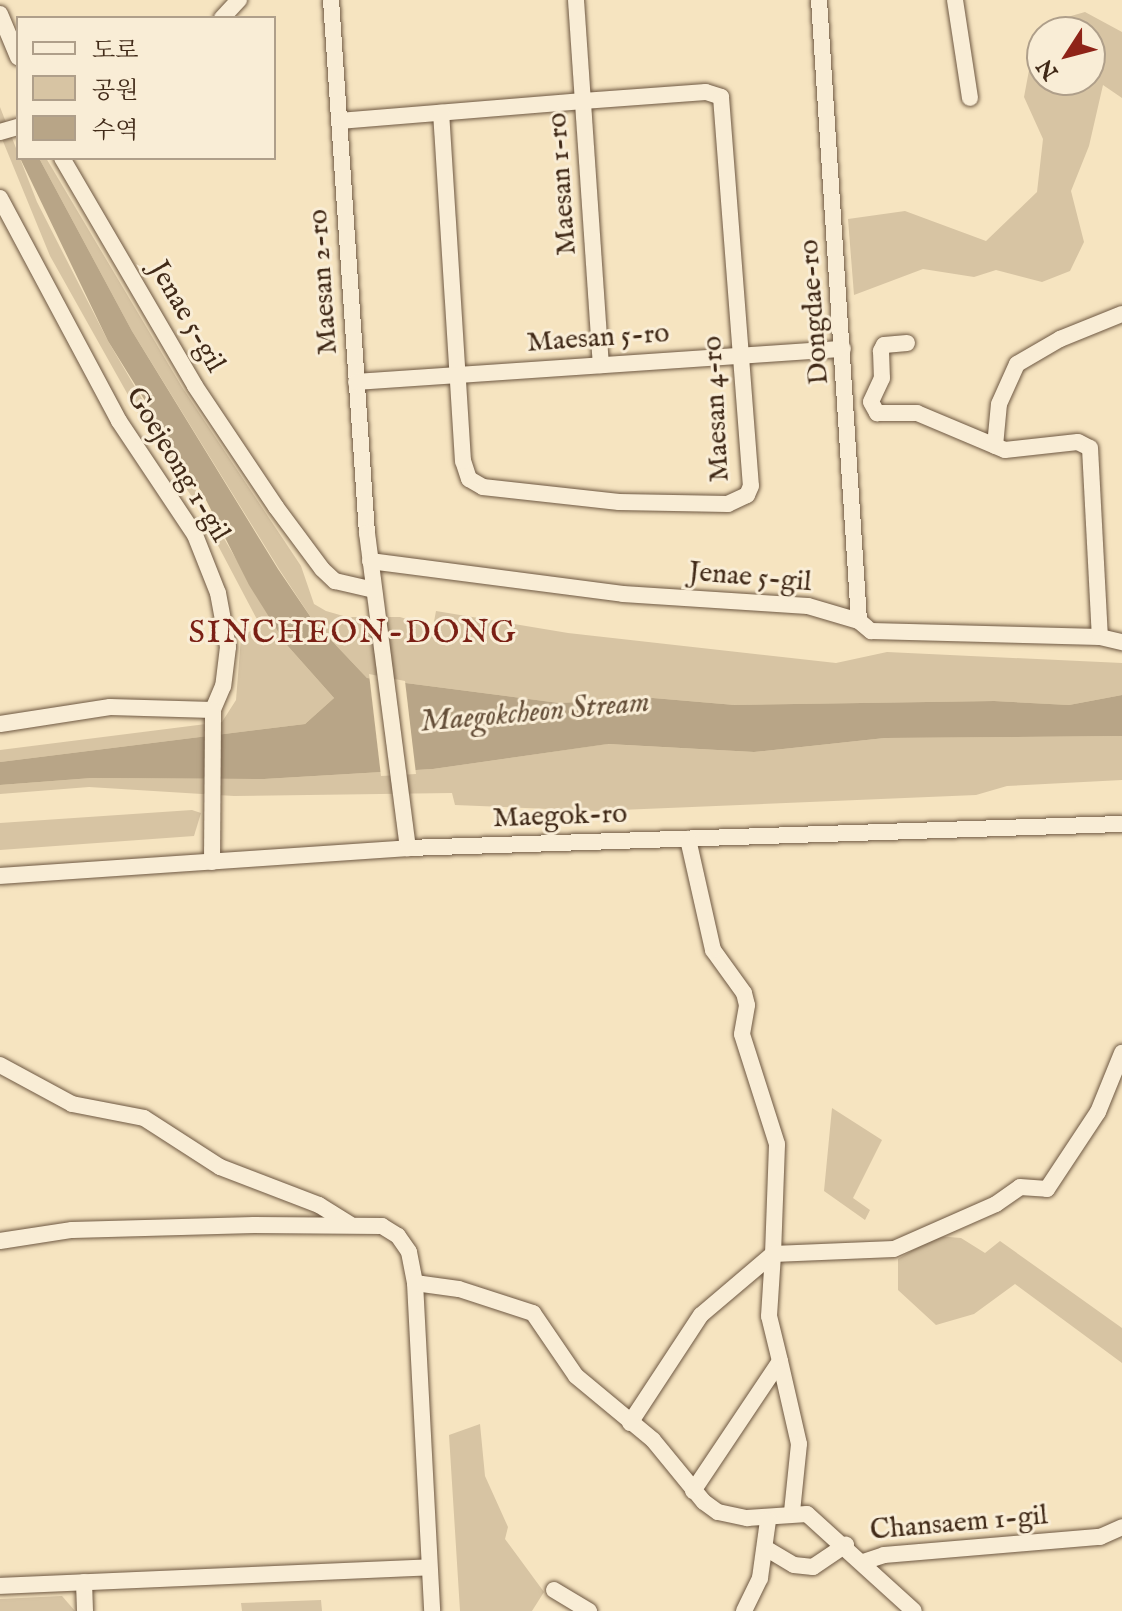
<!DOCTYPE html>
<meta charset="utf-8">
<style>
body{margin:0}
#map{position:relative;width:1122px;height:1611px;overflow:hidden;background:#f6e4c0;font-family:"IM FELL English","Noto Serif KR",serif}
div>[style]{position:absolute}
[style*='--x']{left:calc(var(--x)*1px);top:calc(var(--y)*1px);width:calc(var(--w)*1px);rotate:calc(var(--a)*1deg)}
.green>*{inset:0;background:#d7c4a3}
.water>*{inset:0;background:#b8a587}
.pier>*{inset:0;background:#f6e4c0}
.roads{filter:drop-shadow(0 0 2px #6e5842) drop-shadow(0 0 2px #6e5842)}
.minor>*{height:16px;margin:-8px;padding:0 8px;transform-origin:8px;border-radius:8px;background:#f9edd6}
span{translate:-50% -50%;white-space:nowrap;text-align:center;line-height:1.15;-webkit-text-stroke:6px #f9edd6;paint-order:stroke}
.street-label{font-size:28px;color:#412a18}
.water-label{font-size:30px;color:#654f39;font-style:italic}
.quarter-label{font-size:32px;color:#7a1f14;letter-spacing:2px}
.legend{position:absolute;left:16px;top:16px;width:260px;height:144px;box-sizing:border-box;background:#f9edd6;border:2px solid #af9f8a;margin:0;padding:10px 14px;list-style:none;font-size:24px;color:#412a18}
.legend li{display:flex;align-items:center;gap:16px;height:40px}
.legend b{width:40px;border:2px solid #af9f8a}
.north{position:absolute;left:1026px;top:16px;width:80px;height:80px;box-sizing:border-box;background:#f9edd6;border:2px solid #af9f8a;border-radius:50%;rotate:234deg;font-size:22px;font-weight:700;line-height:32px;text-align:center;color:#412a18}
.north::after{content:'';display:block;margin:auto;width:28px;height:36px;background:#8f2418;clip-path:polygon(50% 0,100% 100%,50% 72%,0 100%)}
</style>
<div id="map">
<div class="green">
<i style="clip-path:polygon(1085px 12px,1122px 32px,1122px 98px,1103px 85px,1089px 146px,1071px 191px,1084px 242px,1070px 271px,1042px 282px,996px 270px,974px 277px,923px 269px,854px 295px,848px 219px,905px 211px,986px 241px,1037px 192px,1043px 139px,1024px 97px,1030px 65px,1042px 48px,1042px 80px,1090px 80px,1090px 32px,1053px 32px,1064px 18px)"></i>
<i style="clip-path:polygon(0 107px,37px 202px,108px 341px,286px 644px,334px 698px,305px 724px,0 762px,0 750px,222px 722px,236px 700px,241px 637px,260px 625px,194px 500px,146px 427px,50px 256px,0 134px)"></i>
<i style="clip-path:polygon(39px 158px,46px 158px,182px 387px,301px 566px,314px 604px,326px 611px,347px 617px,400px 617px,433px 627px,436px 611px,568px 633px,836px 663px,887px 652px,1122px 663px,1122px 695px,1069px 705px,994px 701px,735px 705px,653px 698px,559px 703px,367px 678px,314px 622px,279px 569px,132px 331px)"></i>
<i style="clip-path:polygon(1122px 736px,1122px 780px,1007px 786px,976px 795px,596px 811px,455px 805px,452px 793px,234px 796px,89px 787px,0 794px,0 785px,92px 778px,264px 779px,433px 769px,607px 744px,754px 752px,885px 738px)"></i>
<i style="clip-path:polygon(192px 810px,201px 813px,194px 836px,0 850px,0 823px)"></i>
<i style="clip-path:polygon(832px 1108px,882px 1140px,853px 1198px,870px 1210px,865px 1220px,824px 1191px)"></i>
<i style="clip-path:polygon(937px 1236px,961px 1238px,985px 1253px,1000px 1241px,1122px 1328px,1122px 1363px,1015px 1284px,974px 1314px,936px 1325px,898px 1290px,898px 1259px)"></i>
<i style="clip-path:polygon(480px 1424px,485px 1476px,508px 1527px,505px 1539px,544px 1592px,532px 1611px,460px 1611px,449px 1435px)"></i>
<i style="clip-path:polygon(62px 1596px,75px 1611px,0 1611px,0 1599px)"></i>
<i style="clip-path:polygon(321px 1600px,322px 1611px,242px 1611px,241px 1603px)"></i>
</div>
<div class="water">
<i style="clip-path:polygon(20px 158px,39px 158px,132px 331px,278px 569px,314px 622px,367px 678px,559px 703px,653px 698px,735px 705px,994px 701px,1069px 705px,1122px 695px,1122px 736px,885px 738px,754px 752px,608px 744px,433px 769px,264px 779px,92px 778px,0 785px,0 762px,305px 724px,334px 698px,286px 644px,249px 585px,204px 496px,108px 341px)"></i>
</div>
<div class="pier">
<i style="clip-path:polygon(369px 674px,405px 681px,416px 774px,381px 776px)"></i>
</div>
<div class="roads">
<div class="minor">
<i style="--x:331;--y:0;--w:534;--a:86.14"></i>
<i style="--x:367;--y:533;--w:318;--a:82.6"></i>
<i style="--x:576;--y:0;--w:366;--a:86.1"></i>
<i style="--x:819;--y:0;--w:622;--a:86.31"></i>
<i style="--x:955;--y:0;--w:99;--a:81.3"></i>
<i style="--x:0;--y:14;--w:47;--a:67.3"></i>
<i style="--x:222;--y:18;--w:25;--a:-47"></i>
<i style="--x:339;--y:121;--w:245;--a:-4.7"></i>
<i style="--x:583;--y:101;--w:123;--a:-4.2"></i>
<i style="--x:706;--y:92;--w:16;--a:18"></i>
<i style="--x:721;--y:97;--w:390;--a:85.6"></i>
<i style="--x:751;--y:486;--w:10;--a:114"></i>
<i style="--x:747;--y:495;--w:21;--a:155"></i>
<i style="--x:728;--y:504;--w:109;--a:-178.9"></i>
<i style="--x:619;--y:502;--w:137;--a:-173.7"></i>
<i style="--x:483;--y:487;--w:16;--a:-150"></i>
<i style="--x:469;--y:479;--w:19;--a:-108"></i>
<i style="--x:463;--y:461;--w:349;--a:-93.6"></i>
<i style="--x:0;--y:132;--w:19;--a:-16"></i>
<i style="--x:62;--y:158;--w:264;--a:59.7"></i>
<i style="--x:195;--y:386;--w:146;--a:56.2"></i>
<i style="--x:276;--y:507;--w:77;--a:53.4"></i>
<i style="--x:322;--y:569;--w:18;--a:43"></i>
<i style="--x:335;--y:581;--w:40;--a:13"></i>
<i style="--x:0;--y:198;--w:253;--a:61.9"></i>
<i style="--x:119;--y:421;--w:137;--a:56.3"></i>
<i style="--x:195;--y:535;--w:62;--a:68.4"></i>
<i style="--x:218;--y:593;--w:55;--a:79.5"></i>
<i style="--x:228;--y:647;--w:39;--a:97"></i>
<i style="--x:223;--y:686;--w:26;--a:113"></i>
<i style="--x:213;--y:710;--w:103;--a:-178.3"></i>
<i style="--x:110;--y:707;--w:111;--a:171.2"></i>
<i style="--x:907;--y:343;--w:23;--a:175"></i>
<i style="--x:884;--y:345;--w:7;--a:117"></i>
<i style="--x:881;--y:351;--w:27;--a:88"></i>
<i style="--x:882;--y:378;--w:26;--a:115"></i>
<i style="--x:871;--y:402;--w:13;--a:61"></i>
<i style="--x:877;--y:413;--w:40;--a:0"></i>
<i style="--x:917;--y:413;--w:95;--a:22.8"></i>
<i style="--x:1005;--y:450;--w:73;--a:-6.3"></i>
<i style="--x:1078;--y:442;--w:13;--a:27"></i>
<i style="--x:1090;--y:448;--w:189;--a:87"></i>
<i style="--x:356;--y:382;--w:488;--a:-3.9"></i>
<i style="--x:995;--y:446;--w:42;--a:-84.6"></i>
<i style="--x:999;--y:404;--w:44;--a:-65.8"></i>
<i style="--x:1017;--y:364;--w:50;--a:-30.2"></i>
<i style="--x:1060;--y:339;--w:67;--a:-22"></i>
<i style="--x:370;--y:561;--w:255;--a:7.4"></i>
<i style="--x:623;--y:594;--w:185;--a:3.7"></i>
<i style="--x:808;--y:606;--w:53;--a:16.4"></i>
<i style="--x:859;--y:621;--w:16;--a:40"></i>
<i style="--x:871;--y:631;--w:229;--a:1.5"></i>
<i style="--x:1100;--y:637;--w:23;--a:13"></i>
<i style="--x:212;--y:862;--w:152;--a:-89.6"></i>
<i style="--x:0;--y:876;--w:409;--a:-3.9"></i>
<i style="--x:408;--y:848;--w:714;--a:-1.93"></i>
<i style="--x:0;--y:1065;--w:82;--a:28.4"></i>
<i style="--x:72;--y:1104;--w:73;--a:11"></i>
<i style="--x:144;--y:1118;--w:90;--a:32.8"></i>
<i style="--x:220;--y:1167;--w:106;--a:21"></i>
<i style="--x:319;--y:1205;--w:36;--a:32"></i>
<i style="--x:0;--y:1241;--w:73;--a:-8.7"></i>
<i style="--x:72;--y:1230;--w:182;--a:-1.6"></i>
<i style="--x:254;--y:1225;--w:128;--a:0.4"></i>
<i style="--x:382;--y:1226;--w:19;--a:32"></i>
<i style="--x:398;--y:1236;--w:19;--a:55"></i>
<i style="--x:409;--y:1252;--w:32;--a:79"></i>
<i style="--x:415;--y:1283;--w:328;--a:87"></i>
<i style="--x:415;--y:1283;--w:44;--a:7.8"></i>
<i style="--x:459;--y:1289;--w:78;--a:18"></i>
<i style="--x:533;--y:1313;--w:76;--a:55.7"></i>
<i style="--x:576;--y:1376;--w:100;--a:39.7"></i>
<i style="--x:653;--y:1440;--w:80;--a:50.6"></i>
<i style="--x:704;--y:1502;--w:17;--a:36"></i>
<i style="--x:718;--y:1512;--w:30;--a:12"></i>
<i style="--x:747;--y:1518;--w:60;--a:-3.8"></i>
<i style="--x:807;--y:1514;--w:144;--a:42.2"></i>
<i style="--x:780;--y:1361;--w:85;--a:77.1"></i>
<i style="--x:799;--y:1444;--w:68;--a:95.9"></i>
<i style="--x:630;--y:1423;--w:129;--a:-56.7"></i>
<i style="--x:701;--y:1315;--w:94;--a:-40.3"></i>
<i style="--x:773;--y:1254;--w:110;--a:-87.9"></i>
<i style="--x:777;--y:1144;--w:115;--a:-107.7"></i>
<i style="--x:742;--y:1034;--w:29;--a:-80"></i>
<i style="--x:747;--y:1005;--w:12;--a:-104"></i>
<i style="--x:744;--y:993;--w:53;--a:-125.8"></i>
<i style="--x:713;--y:950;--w:114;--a:-102.7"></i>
<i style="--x:693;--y:1491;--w:156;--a:-56.2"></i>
<i style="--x:780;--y:1361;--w:46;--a:-103.7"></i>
<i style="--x:769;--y:1316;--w:62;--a:-86.3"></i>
<i style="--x:773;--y:1254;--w:121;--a:-2.4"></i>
<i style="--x:894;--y:1249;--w:111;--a:-23.8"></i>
<i style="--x:996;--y:1204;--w:29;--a:-35"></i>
<i style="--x:1020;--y:1187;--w:27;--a:4"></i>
<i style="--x:1047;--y:1189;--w:92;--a:-56.5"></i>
<i style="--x:1098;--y:1112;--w:64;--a:-67.9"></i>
<i style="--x:767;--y:1549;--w:31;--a:31"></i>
<i style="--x:794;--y:1565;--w:19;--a:6"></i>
<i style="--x:813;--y:1567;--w:40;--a:-34"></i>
<i style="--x:863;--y:1562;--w:22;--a:-18"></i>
<i style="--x:884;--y:1555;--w:217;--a:-4.8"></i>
<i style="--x:1100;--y:1537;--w:24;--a:-24"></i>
<i style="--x:84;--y:1582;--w:29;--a:88"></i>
<i style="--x:0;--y:1586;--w:429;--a:-2.5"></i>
<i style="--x:554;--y:1590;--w:41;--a:31"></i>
<i style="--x:744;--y:1611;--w:37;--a:-64"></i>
<i style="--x:760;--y:1578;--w:59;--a:-82.1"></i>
</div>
</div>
<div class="street-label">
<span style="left:563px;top:184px;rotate:-94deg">Maesan 1-ro</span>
<span style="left:324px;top:282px;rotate:-94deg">Maesan 2-ro</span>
<span style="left:815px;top:312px;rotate:-94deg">Dongdae-ro</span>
<span style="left:186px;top:317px;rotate:60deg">Jenae 5-gil</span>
<span style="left:598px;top:339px;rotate:-4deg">Maesan 5-ro</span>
<span style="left:717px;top:409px;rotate:-93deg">Maesan 4-ro</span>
<span style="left:177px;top:465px;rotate:59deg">Goejeong 1-gil</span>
<span style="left:750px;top:578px;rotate:5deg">Jenae 5-gil</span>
<span style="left:560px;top:817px;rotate:-2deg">Maegok-ro</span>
<span style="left:959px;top:1524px;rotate:-5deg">Chansaem 1-gil</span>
</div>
<div class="water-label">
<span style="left:535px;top:713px;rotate:-5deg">Maegokcheon Stream</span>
</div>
<div class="quarter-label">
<span style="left:353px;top:634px">SINCHEON-DONG</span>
</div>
<ul class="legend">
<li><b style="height:10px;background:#f9edd6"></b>도로</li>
<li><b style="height:22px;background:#d7c4a3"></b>공원</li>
<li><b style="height:22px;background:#b8a587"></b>수역</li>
</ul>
<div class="north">N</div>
</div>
